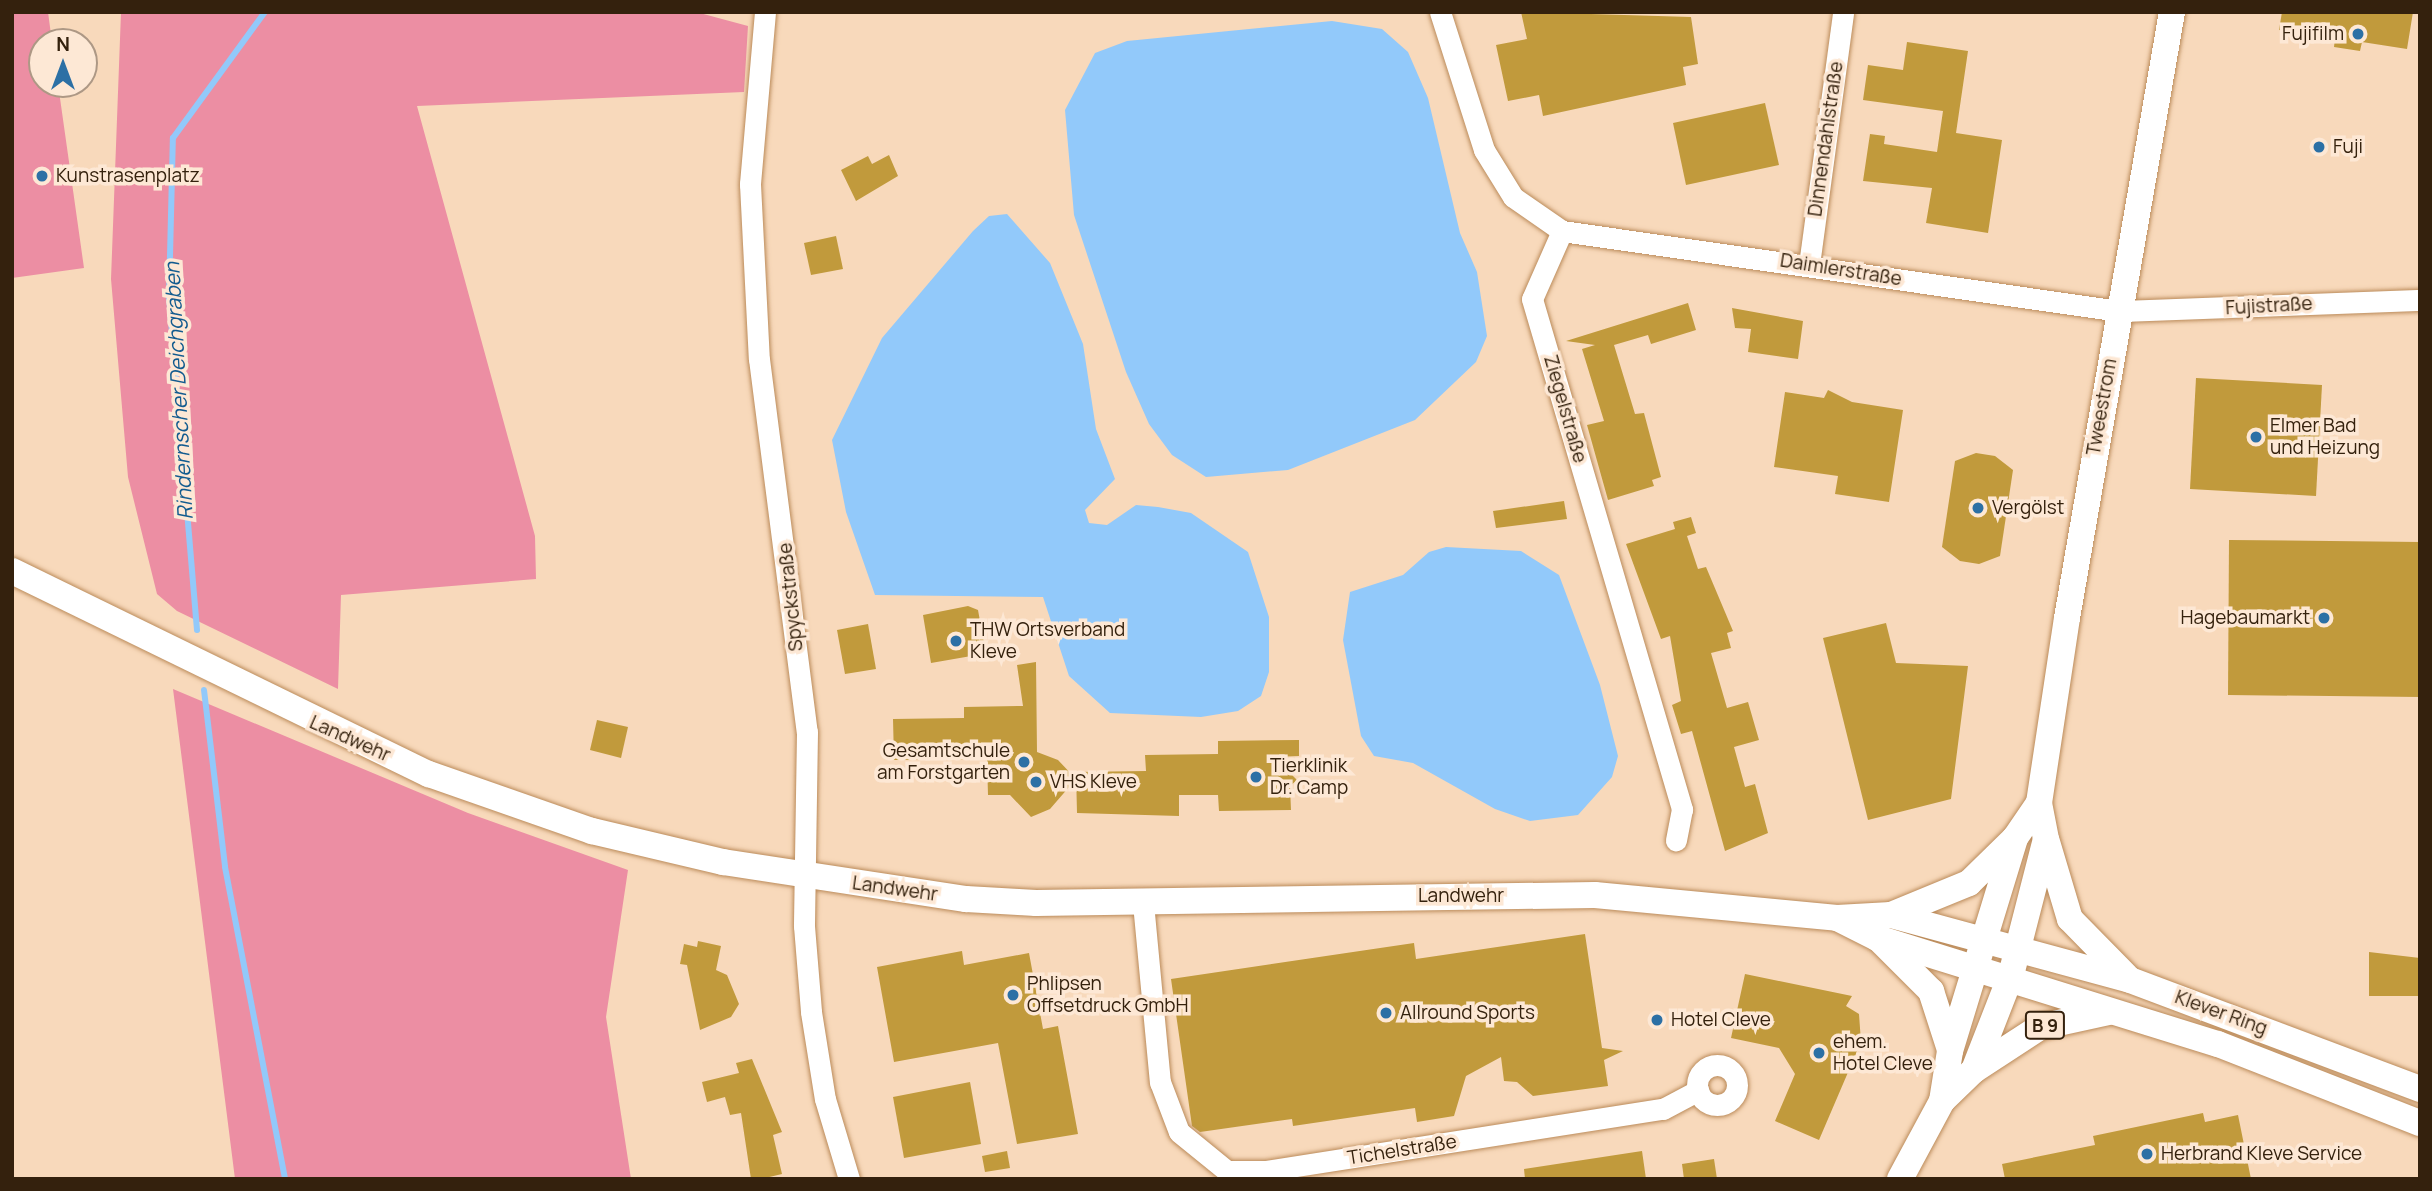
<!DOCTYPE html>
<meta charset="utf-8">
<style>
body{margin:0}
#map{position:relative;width:2432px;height:1191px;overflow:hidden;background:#f8d9bb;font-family:Manrope,sans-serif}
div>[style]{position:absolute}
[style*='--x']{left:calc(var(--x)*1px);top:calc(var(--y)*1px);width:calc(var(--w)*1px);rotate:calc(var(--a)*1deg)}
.green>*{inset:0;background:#ec8ea3}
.water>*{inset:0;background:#92c9fa}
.stream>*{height:6px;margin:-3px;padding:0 3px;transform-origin:3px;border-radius:3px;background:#92c9fa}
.building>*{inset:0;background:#c19a3c}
.roads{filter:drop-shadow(0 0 2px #bb8b5a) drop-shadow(0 0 2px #bb8b5a)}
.minor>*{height:21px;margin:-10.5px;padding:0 10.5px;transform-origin:10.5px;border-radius:10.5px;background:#fff}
.minor>.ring{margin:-10.5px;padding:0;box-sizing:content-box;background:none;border:21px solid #fff;border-radius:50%}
.major>*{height:26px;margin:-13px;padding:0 13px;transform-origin:13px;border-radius:13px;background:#fff}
.dots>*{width:19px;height:19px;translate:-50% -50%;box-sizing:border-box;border:4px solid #fde8d5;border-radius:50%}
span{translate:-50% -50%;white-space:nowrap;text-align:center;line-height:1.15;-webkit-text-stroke:7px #fde8d5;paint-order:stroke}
.shield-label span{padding:2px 5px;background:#fde8d5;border:2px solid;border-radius:5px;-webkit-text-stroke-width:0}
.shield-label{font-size:18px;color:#34210d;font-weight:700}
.poi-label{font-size:19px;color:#34210d}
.right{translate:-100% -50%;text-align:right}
.left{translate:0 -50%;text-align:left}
.street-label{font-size:19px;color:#34210d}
.water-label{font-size:21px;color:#125b8f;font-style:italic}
.frame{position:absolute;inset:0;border:14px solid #34210d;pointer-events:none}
.north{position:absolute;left:28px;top:28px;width:70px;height:70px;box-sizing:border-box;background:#fde8d5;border:2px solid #ad9885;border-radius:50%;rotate:0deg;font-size:19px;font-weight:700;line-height:28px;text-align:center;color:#34210d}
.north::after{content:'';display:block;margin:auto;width:24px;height:32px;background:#2c70a5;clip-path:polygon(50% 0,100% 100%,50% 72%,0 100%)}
</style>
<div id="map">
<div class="green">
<i style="clip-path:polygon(12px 12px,48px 12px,52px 42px,42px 42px,42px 84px,58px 84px,84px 268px,12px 278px)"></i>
<i style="clip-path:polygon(121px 12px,696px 12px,748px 26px,744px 92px,417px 106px,535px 536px,536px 579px,341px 595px,338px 689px,177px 611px,157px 594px,128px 477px,111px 279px)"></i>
<i style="clip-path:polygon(173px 689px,468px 813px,628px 870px,606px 1017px,631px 1179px,235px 1179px)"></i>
</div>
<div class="water">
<i style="clip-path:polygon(1332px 21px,1382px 29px,1408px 52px,1428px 98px,1460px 233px,1477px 272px,1487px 336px,1476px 362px,1415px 420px,1288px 470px,1206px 477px,1172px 455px,1149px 424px,1126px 372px,1074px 215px,1065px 110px,1095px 53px,1127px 41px)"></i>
<i style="clip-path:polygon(1007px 214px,1050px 263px,1083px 344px,1096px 429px,1115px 479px,1085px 510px,1089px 523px,1107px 525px,1136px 505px,1158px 507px,1191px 513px,1248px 552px,1269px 617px,1269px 672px,1261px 696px,1238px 711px,1201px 717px,1110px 713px,1069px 676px,1043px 597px,875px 595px,846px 512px,832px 440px,882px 338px,973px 231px,989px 216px)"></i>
<i style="clip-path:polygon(1446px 547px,1521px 551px,1559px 575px,1600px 685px,1618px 756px,1612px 777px,1578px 815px,1530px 821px,1495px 809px,1413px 763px,1374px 756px,1361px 736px,1343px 640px,1350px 592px,1403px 575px,1429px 552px)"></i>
</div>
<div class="stream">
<i style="--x:197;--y:630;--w:334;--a:-94.8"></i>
<i style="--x:169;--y:297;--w:159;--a:-88.6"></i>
<i style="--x:173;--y:138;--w:156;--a:-53.9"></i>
<i style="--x:204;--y:690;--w:178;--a:83.2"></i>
<i style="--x:225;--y:867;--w:318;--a:79.1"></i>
</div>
<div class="building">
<i style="clip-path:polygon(1521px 12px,1691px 17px,1698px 64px,1683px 67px,1686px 85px,1543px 116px,1539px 95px,1508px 101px,1496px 45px,1527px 39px)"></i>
<i style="clip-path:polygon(2282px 12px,2413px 12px,2407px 49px,2362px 42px,2360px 51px,2334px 47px,2335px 38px,2279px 30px)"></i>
<i style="clip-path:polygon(1907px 42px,1968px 51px,1956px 133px,2002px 140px,1988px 233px,1926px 223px,1932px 188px,1863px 181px,1870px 134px,1885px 136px,1884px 144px,1937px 152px,1943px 111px,1863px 100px,1868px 65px,1903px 70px)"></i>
<i style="clip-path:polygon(1765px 103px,1779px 165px,1686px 185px,1673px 123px)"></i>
<i style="clip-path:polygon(889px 155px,898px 176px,856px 201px,841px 170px,868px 156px,872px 164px)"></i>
<i style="clip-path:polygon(836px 236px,843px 269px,811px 275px,804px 243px)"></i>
<i style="clip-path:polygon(1688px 303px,1696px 330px,1651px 344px,1648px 335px,1614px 345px,1635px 414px,1644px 413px,1661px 477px,1652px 480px,1654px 486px,1608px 500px,1587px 425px,1604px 421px,1582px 349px,1595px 345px,1566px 341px)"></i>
<i style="clip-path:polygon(1732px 308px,1803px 321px,1798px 359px,1748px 352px,1751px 329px,1735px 328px)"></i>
<i style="clip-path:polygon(2196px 378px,2322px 385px,2316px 496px,2190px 489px)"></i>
<i style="clip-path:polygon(1828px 390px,1852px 402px,1903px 410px,1889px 502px,1835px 494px,1838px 476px,1774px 467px,1785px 392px,1824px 398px)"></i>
<i style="clip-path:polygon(1976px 453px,1995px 456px,2013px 470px,2000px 556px,1979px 564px,1960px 561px,1942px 547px,1955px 461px)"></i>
<i style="clip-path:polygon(1564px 501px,1567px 519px,1496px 528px,1493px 511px)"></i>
<i style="clip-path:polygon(1691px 517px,1696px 533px,1687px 536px,1698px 569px,1706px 567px,1733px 631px,1727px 633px,1731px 648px,1711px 653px,1727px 708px,1748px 702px,1759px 740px,1734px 747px,1745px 787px,1755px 784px,1768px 833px,1725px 851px,1692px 731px,1681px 734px,1672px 705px,1681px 701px,1670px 636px,1661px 639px,1626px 544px,1675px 529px,1673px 522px)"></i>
<i style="clip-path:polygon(2229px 540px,2420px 542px,2420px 697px,2228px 695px)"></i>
<i style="clip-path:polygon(968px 606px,978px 610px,984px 643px,975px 645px,977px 655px,931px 663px,923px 615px)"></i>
<i style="clip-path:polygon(1886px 623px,1896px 663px,1968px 666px,1951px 799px,1868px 820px,1823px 638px)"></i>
<i style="clip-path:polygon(868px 624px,876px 669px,845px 674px,837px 630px)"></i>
<i style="clip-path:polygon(1036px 662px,1037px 752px,1058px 760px,1076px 779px,1050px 809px,1031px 817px,1010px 795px,988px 795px,987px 759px,894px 760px,893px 719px,964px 718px,964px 707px,1023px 706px,1017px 665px)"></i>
<i style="clip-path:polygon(597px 720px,628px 727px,621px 758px,590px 750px)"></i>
<i style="clip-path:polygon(1299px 740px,1299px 756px,1274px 757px,1297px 780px,1290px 786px,1291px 810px,1219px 811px,1218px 795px,1179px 795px,1179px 816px,1077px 813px,1076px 772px,1146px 771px,1145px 755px,1218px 754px,1218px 741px)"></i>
<i style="clip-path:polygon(1585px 934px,1602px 1048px,1623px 1051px,1604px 1060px,1608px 1086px,1533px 1096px,1517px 1082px,1504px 1081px,1501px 1057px,1466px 1076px,1454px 1116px,1417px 1122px,1415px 1108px,1293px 1126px,1292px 1119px,1200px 1132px,1192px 1126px,1171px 979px,1414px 943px,1416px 959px)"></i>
<i style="clip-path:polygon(698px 941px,721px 946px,716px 970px,727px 975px,739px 1004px,731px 1017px,700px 1030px,687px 965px,680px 964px,684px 944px,697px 947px)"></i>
<i style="clip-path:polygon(962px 951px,964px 965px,1029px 953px,1043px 1029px,1058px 1026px,1078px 1134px,1017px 1144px,998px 1043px,894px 1062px,877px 967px)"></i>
<i style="clip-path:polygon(2369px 952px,2420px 958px,2420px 996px,2369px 996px)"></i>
<i style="clip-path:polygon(1745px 974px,1852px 996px,1846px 1006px,1859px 1014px,1861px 1042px,1819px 1140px,1775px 1121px,1795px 1074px,1779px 1048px,1731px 1038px)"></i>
<i style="clip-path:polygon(752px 1059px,782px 1132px,773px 1135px,782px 1174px,761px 1179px,751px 1179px,741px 1113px,730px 1115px,725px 1097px,707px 1102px,702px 1082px,739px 1073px,736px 1063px)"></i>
<i style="clip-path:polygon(970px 1082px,981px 1144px,904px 1158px,893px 1097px)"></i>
<i style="clip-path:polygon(2203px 1113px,2205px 1122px,2238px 1115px,2251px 1179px,2005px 1179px,2002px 1164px,2095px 1145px,2093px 1136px)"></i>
<i style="clip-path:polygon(1007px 1151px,1010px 1168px,985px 1172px,982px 1156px)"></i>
<i style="clip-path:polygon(1642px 1151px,1646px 1179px,1525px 1179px,1524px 1169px)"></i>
<i style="clip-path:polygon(1714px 1159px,1717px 1179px,1684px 1179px,1682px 1164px)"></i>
</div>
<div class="roads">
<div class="minor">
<i style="--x:765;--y:12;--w:173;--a:95"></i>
<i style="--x:750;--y:184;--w:175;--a:87.1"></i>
<i style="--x:759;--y:359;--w:376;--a:82.7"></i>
<i style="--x:807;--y:732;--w:194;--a:90.9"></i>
<i style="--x:804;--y:926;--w:86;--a:85.3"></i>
<i style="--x:811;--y:1012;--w:88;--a:80.9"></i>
<i style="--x:825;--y:1099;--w:84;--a:73.3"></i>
<i style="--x:1440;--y:12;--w:145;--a:72.3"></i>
<i style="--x:1484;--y:150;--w:55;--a:58.3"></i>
<i style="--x:1513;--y:197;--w:60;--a:34.8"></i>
<i style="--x:1562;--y:231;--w:74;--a:113.8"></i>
<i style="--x:1532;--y:299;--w:532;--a:73.61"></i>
<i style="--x:1682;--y:809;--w:32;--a:101"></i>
<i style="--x:1562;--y:231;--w:563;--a:8.17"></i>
<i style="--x:2119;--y:311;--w:301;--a:-2.1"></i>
<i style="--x:1809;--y:265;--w:255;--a:-82.3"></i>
<i style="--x:1143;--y:903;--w:180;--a:84.6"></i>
<i style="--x:1160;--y:1082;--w:53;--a:69.2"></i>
<i style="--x:1179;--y:1132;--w:62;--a:39.1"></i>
<i style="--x:1227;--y:1171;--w:38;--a:0"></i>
<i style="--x:1265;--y:1171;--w:403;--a:-8.9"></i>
<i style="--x:1663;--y:1109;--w:40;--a:-28"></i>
<i class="ring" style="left:1697px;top:1065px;width:19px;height:19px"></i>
</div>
<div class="major">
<i style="--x:12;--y:571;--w:464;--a:26"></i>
<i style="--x:429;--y:774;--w:173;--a:19.3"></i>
<i style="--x:592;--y:831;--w:135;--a:13.3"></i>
<i style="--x:723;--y:862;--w:246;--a:8.7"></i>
<i style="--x:966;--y:899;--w:70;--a:3.3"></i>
<i style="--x:1036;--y:903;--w:559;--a:-0.82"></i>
<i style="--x:1595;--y:895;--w:243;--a:5.4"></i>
<i style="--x:1837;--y:918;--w:54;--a:-3.2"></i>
<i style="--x:1891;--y:915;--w:248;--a:15.2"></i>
<i style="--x:2130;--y:980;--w:310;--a:20.6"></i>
<i style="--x:2047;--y:842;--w:80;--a:73.4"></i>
<i style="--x:2070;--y:919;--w:80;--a:45.5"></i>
<i style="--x:1891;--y:915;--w:84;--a:-22.3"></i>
<i style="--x:1969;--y:883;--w:64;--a:-44.4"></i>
<i style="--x:1841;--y:920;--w:40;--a:26.6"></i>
<i style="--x:1877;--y:938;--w:357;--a:17.3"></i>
<i style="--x:2218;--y:1044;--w:217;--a:21.4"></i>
<i style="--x:1879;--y:939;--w:74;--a:45"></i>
<i style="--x:1931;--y:991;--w:62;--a:72.1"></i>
<i style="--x:1974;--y:1070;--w:102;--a:-68.7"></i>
<i style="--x:2011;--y:975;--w:140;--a:-75.6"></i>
<i style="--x:2046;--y:839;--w:37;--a:-101"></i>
<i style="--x:2039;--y:803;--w:187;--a:-81.4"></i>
<i style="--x:2067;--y:618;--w:615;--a:-80.17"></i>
<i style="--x:1942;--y:1101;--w:51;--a:-80.9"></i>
<i style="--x:1950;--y:1051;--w:223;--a:-73"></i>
<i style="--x:2015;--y:838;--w:42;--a:-55.6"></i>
<i style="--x:1900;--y:1179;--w:89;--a:-61.7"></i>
<i style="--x:1942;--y:1101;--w:45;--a:-44.1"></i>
<i style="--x:1974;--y:1070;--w:79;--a:-33.1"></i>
<i style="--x:2040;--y:1027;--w:71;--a:-12.3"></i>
</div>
</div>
<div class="dots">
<i style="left:2358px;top:34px;background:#2c70a5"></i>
<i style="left:2319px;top:147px;background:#2c70a5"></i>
<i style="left:42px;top:176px;background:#2c70a5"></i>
<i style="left:2256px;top:437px;background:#2c70a5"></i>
<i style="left:1978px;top:508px;background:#2c70a5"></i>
<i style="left:2324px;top:618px;background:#2c70a5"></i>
<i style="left:956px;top:641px;background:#2c70a5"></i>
<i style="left:1024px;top:762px;background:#2c70a5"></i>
<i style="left:1256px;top:777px;background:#2c70a5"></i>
<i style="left:1036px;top:782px;background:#2c70a5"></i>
<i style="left:1013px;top:995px;background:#2c70a5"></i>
<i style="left:1386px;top:1013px;background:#2c70a5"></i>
<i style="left:1657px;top:1020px;background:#2c70a5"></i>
<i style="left:1819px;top:1053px;background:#2c70a5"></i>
<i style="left:2147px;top:1154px;background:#2c70a5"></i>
</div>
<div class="shield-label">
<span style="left:2045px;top:1025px">B 9</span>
</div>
<div class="poi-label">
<span class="right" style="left:2344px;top:34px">Fujifilm</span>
<span class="left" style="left:2333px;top:147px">Fuji</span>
<span class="left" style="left:56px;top:176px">Kunstrasenplatz</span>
<span class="left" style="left:2270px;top:437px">Elmer Bad<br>und Heizung</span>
<span class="left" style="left:1992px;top:508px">Vergölst</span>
<span class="right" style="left:2310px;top:618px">Hagebaumarkt</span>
<span class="left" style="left:970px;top:641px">THW Ortsverband<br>Kleve</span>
<span class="right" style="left:1010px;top:762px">Gesamtschule<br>am Forstgarten</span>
<span class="left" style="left:1270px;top:777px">Tierklinik<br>Dr. Camp</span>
<span class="left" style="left:1050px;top:782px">VHS Kleve</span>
<span class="left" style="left:1027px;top:995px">Phlipsen<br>Offsetdruck GmbH</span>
<span class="left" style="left:1400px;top:1013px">Allround Sports</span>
<span class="left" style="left:1671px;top:1020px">Hotel Cleve</span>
<span class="left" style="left:1833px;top:1053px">ehem.<br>Hotel Cleve</span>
<span class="left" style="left:2161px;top:1154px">Herbrand Kleve Service</span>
</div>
<div class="street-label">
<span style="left:1826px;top:139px;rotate:-82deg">Dinnendahlstraße</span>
<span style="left:1841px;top:270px;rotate:9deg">Daimlerstraße</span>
<span style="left:2269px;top:306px;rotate:-3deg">Fujistraße</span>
<span style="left:2102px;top:407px;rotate:-80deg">Tweestrom</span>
<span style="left:1565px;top:409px;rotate:74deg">Ziegelstraße</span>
<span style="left:791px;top:597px;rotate:-96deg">Spyckstraße</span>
<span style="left:350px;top:739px;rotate:24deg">Landwehr</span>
<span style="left:895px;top:889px;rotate:8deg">Landwehr</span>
<span style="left:1461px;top:896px">Landwehr</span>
<span style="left:2221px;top:1013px;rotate:20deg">Klever Ring</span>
<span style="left:1402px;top:1150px;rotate:-9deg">Tichelstraße</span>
</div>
<div class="water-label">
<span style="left:178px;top:391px;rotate:-93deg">Rindernscher Deichgraben</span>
</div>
<div class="frame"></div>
<div class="north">N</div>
</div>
